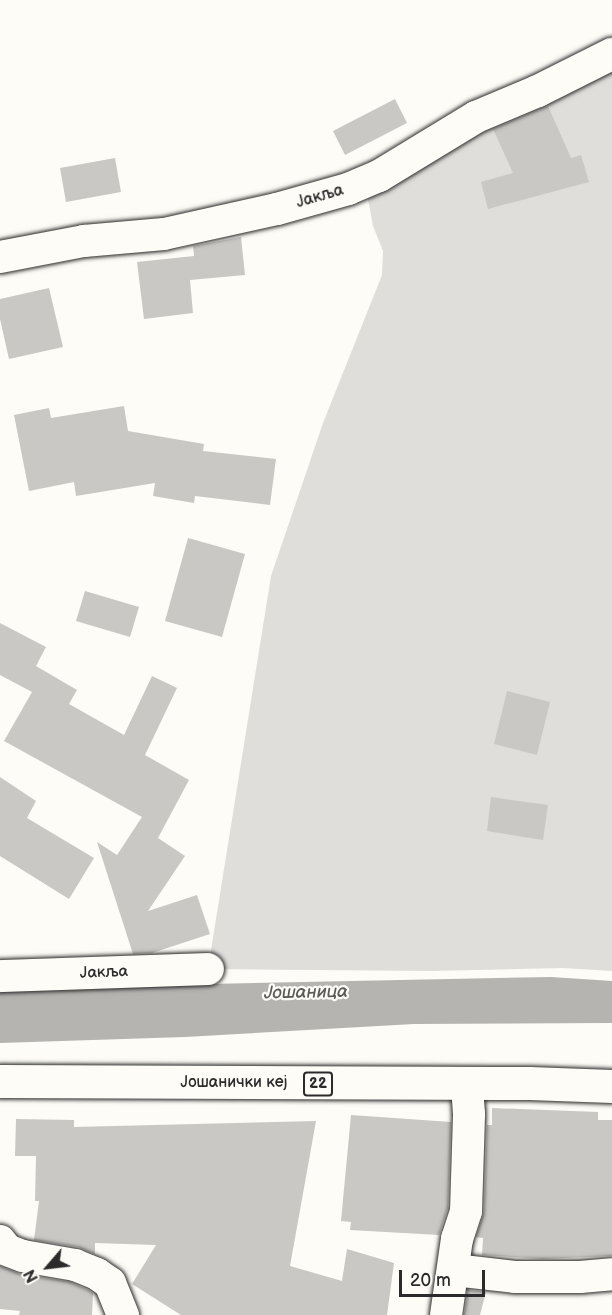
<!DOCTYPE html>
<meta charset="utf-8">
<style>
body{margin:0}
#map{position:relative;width:612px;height:1315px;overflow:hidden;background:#fdfcf7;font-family:"Balsamiq Sans",sans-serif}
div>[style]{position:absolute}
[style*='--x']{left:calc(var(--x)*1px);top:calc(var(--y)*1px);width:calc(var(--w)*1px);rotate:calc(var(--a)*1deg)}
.green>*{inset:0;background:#dfdeda}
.water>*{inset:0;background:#b5b4b1}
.building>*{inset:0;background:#c9c8c4}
.roads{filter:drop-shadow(0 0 2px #2b2b2b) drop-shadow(0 0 2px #2b2b2b)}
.minor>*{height:32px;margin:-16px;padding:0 16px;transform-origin:16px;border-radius:16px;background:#fdfcf7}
.major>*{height:33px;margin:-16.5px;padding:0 16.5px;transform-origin:16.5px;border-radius:16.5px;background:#fdfcf7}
span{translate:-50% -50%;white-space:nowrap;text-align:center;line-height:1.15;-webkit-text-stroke:4.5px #fdfcf7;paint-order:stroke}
.shield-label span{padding:2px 4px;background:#fdfcf7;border:2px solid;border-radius:4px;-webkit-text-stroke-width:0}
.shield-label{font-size:15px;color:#2b2b2b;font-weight:700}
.street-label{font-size:16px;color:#2b2b2b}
.water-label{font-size:18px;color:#5b5b5a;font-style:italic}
.north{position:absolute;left:18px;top:1237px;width:60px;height:60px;-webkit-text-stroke:4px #fdfcf7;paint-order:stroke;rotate:242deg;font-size:16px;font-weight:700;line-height:24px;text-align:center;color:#2b2b2b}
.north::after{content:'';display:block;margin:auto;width:21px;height:27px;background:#2b2b2b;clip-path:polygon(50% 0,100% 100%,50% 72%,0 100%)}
.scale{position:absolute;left:399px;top:1270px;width:86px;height:27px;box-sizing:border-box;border:3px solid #2b2b2b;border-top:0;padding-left:8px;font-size:18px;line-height:21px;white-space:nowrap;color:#2b2b2b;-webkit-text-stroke:4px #fdfcf7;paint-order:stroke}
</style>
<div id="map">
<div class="green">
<i style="clip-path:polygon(612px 54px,612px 971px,563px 968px,432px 971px,208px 969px,271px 576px,323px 423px,382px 275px,383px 251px,373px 226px,365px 183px)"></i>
</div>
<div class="water">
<i style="clip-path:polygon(551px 977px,612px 981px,612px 1023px,414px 1024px,185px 1037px,0 1043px,0 988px)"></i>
</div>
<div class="building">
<i style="clip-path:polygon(395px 99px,407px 123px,345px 155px,333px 131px)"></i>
<i style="clip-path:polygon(548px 106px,571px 158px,581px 155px,589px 182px,488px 209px,481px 182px,513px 173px,493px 129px)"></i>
<i style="clip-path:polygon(115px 158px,121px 192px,66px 202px,60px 168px)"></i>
<i style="clip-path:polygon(241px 237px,245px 275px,190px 280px,193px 313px,144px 319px,137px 262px,194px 256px,193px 246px)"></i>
<i style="clip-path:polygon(49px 288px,63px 347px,9px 359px,0 319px,0 299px)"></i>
<i style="clip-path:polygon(124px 406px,128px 431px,204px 444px,203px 451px,276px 459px,270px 505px,195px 496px,194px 503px,153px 496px,155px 483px,76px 496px,74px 482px,29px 491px,14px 415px,49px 408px,51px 418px)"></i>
<i style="clip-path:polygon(188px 538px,245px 554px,222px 637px,165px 621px)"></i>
<i style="clip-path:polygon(85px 591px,139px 607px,130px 637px,76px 621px)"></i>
<i style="clip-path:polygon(0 623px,46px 647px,36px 666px,77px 690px,69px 704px,124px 735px,152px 676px,177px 688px,145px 755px,189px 780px,158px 838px,185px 856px,148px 911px,197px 895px,210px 934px,152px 953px,133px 954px,97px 842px,117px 855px,142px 817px,4px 741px,32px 692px,0 675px)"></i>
<i style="clip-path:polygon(507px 691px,550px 702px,537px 755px,494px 744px)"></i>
<i style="clip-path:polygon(0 777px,36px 801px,27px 818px,94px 858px,69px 899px,0 856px)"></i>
<i style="clip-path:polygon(491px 797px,548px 805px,543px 840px,487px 831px)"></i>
<i style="clip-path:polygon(492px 1108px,598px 1112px,598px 1120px,612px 1120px,612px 1256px,542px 1259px,482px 1255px,483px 1238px,476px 1237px,484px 1212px,487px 1125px,492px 1125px)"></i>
<i style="clip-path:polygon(351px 1115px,451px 1122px,448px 1208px,439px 1235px,350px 1230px,351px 1222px,341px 1221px)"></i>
<i style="clip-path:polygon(16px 1119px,74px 1120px,74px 1127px,316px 1121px,290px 1266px,342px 1281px,347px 1249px,394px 1263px,387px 1315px,181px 1315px,132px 1284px,156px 1245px,95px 1243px,95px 1254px,78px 1247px,34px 1240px,39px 1201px,35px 1201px,36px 1156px,15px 1156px)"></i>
<i style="clip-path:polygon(0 1266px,20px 1274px,70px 1282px,88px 1290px,93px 1293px,92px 1315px,19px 1315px,20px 1311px,0 1309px)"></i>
<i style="clip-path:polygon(468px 1290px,486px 1292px,480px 1315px,464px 1315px)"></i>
</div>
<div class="roads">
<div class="minor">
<i style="--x:0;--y:257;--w:86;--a:-10.8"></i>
<i style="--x:84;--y:241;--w:80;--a:-5"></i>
<i style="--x:164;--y:234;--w:116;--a:-12.5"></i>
<i style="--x:277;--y:209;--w:74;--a:-15.7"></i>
<i style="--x:348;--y:189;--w:34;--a:-23"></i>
<i style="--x:379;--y:176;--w:114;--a:-31.3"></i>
<i style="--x:476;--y:117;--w:67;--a:-22.8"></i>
<i style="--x:538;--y:91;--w:83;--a:-26.6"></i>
<i style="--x:0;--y:976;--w:208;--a:-1.9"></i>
<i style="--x:0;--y:1241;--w:11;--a:52"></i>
<i style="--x:7;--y:1250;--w:17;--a:21"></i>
<i style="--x:23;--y:1256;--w:53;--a:9.8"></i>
<i style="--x:75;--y:1265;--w:24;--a:22"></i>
<i style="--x:97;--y:1274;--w:16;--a:35"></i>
<i style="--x:110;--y:1283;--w:35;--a:68"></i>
<i style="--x:454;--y:1270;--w:61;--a:6.5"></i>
<i style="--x:515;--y:1277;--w:65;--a:0"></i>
<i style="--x:580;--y:1277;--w:32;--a:-5"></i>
<i style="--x:446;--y:1315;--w:77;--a:-81.8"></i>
<i style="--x:457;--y:1239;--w:29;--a:-72"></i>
<i style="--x:466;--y:1211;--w:97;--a:-88.2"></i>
<i style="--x:469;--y:1114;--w:31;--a:-94"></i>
</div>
<div class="major">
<i style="--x:0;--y:1081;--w:529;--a:0.22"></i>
<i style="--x:529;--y:1083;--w:83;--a:2.1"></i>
</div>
</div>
<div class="shield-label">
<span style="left:318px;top:1084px">22</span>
</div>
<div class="street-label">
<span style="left:320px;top:197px;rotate:-16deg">Јакља</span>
<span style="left:104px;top:973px;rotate:-2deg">Јакља</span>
<span style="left:234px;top:1083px">Јошанички кеј</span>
</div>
<div class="water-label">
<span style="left:306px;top:993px;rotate:-1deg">Јошаница</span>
</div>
<div class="north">N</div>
<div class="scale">20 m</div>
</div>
